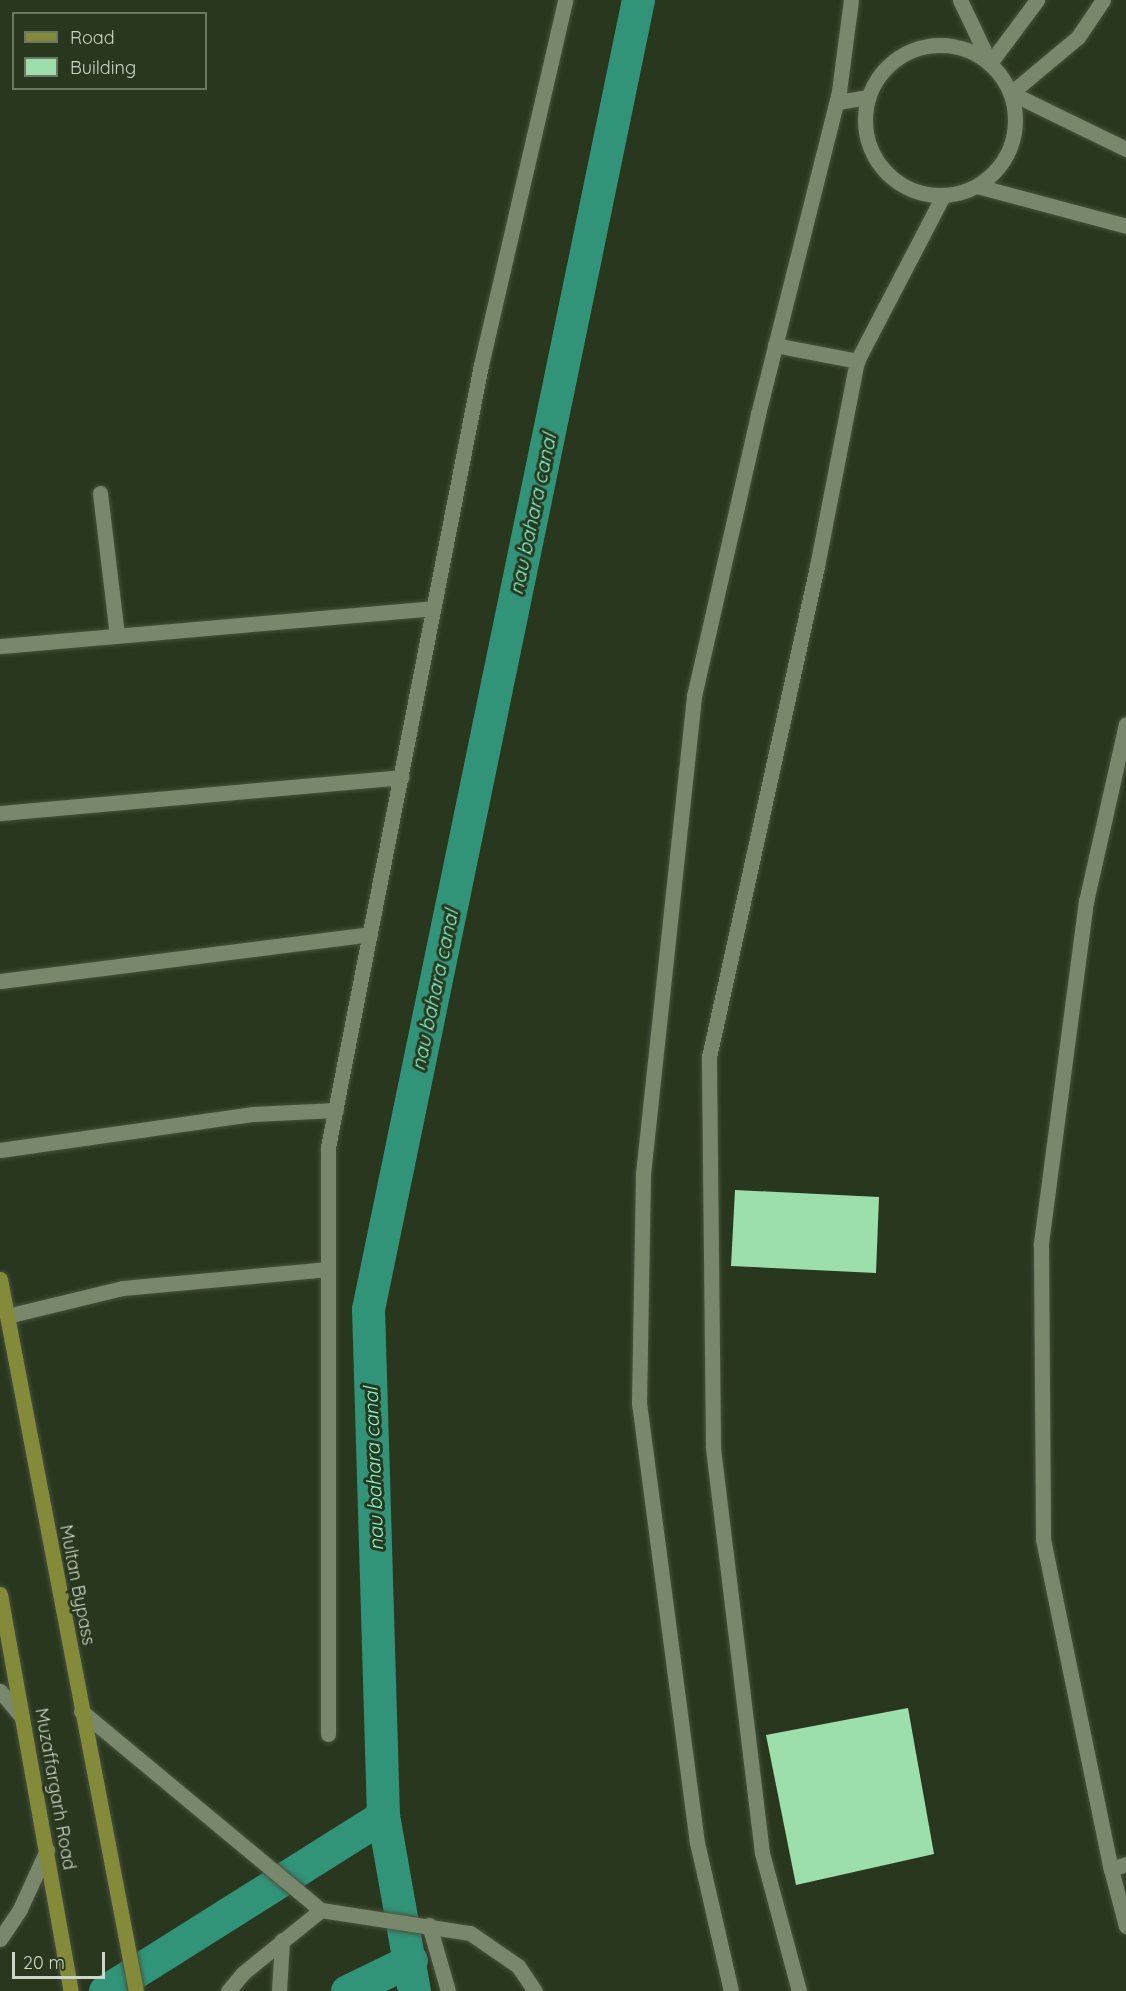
<!DOCTYPE html>
<style>
body{margin:0}
#map{position:relative;width:1126px;height:1991px;overflow:hidden;background:#2a371f;font-family:Quicksand,sans-serif}
div>[style]{position:absolute}
[style*='--x']{left:calc(var(--x)*1px);top:calc(var(--y)*1px);width:calc(var(--w)*1px);rotate:calc(var(--a)*1deg)}
.canal>*{height:33px;margin:-16.5px;padding:0 16.5px;transform-origin:16.5px;border-radius:16.5px;background:#319378}
.building>*{inset:0;background:#9cdfac}
.roads{filter:drop-shadow(0 0 2px #47523d) drop-shadow(0 0 2px #47523d)}
.street>*{height:15px;margin:-7.5px;padding:0 7.5px;transform-origin:7.5px;border-radius:7.5px;background:#79886d}
.street>.ring{margin:-7.5px;padding:0;box-sizing:content-box;background:none;border:15px solid #79886d;border-radius:50%}
.secondary>*{height:15px;margin:-7.5px;padding:0 7.5px;transform-origin:7.5px;border-radius:7.5px;background:#79886d}
.primary>*{height:15px;margin:-7.5px;padding:0 7.5px;transform-origin:7.5px;border-radius:7.5px;background:#838a39}
span{translate:-50% -50%;white-space:nowrap;text-align:center;line-height:1.15;-webkit-text-stroke:6px #2a371f;paint-order:stroke}
.street-label{font-size:18px;color:#ced6c8}
.water-label{font-size:20px;color:#7bfed7;font-style:italic}
.legend{position:absolute;left:12px;top:12px;width:195px;height:78px;box-sizing:border-box;background:#2a371f;border:2px solid #6c7763;margin:0;padding:8px 10px;list-style:none;font-size:18px;color:#ced6c8}
.legend li{display:flex;align-items:center;gap:12px;height:30px}
.legend b{width:30px;border:2px solid #6c7763}
.scale{position:absolute;left:12px;top:1952px;width:93px;height:27px;box-sizing:border-box;border:3px solid #ced6c8;border-top:0;padding-left:8px;font-size:18px;line-height:21px;white-space:nowrap;color:#ced6c8;-webkit-text-stroke:4px #2a371f;paint-order:stroke}
</style>
<div id="map">
<div class="canal">
<i style="--x:105;--y:1991;--w:328;--a:-32.2"></i>
<i style="--x:347;--y:1991;--w:71;--a:-25.8"></i>
<i style="--x:414;--y:1991;--w:178;--a:-100"></i>
<i style="--x:383;--y:1816;--w:507;--a:-91.69"></i>
<i style="--x:368;--y:1309;--w:1337;--a:-78.35"></i>
</div>
<div class="building">
<i style="clip-path:polygon(735px 1190px,879px 1197px,876px 1273px,731px 1266px)"></i>
<i style="clip-path:polygon(908px 1708px,934px 1854px,796px 1885px,766px 1735px)"></i>
</div>
<div class="roads">
<div class="street">
<i style="--x:960;--y:0;--w:70;--a:64.5"></i>
<i style="--x:990;--y:63;--w:79;--a:-53.3"></i>
<i style="--x:1103;--y:0;--w:45;--a:124"></i>
<i style="--x:1078;--y:37;--w:87;--a:140.1"></i>
<i style="--x:1011;--y:93;--w:128;--a:26"></i>
<i class="ring" style="left:865px;top:45px;width:135px;height:135px"></i>
<i style="--x:837;--y:102;--w:32;--a:-9"></i>
<i style="--x:977;--y:186;--w:154;--a:15"></i>
<i style="--x:775;--y:345;--w:84;--a:11"></i>
<i style="--x:100;--y:493;--w:143;--a:83.2"></i>
<i style="--x:0;--y:646;--w:435;--a:-5"></i>
<i style="--x:1126;--y:724;--w:181;--a:102.7"></i>
<i style="--x:1086;--y:901;--w:346;--a:97.5"></i>
<i style="--x:1041;--y:1244;--w:295;--a:89.6"></i>
<i style="--x:1043;--y:1539;--w:337;--a:78.4"></i>
<i style="--x:1111;--y:1869;--w:16;--a:-18"></i>
<i style="--x:0;--y:813;--w:403;--a:-5.1"></i>
<i style="--x:0;--y:981;--w:373;--a:-7.2"></i>
<i style="--x:0;--y:1150;--w:256;--a:-8.1"></i>
<i style="--x:253;--y:1114;--w:83;--a:-2.8"></i>
<i style="--x:7;--y:1316;--w:119;--a:-13.6"></i>
<i style="--x:123;--y:1288;--w:206;--a:-5.3"></i>
<i style="--x:328;--y:1734;--w:587;--a:-90"></i>
<i style="--x:328;--y:1147;--w:797;--a:-78.93"></i>
<i style="--x:481;--y:365;--w:375;--a:-77"></i>
<i style="--x:1111;--y:1869;--w:59;--a:75.3"></i>
<i style="--x:429;--y:1925;--w:69;--a:73.9"></i>
<i style="--x:279;--y:1991;--w:51;--a:-86.6"></i>
<i style="--x:731;--y:1991;--w:152;--a:-102.9"></i>
<i style="--x:697;--y:1843;--w:443;--a:-97.5"></i>
<i style="--x:639;--y:1404;--w:230;--a:-89"></i>
<i style="--x:643;--y:1174;--w:481;--a:-83.9"></i>
<i style="--x:694;--y:696;--w:289;--a:-77.2"></i>
<i style="--x:758;--y:414;--w:333;--a:-75.9"></i>
<i style="--x:839;--y:91;--w:92;--a:-82.5"></i>
<i style="--x:799;--y:1991;--w:143;--a:-105"></i>
<i style="--x:762;--y:1853;--w:410;--a:-96.9"></i>
<i style="--x:713;--y:1446;--w:389;--a:-90.6"></i>
<i style="--x:709;--y:1057;--w:503;--a:-77.59"></i>
<i style="--x:817;--y:566;--w:209;--a:-79"></i>
<i style="--x:857;--y:361;--w:186;--a:-62.5"></i>
</div>
<div class="secondary">
<i style="--x:0;--y:1691;--w:34;--a:50"></i>
<i style="--x:81;--y:1711;--w:312;--a:39.7"></i>
<i style="--x:321;--y:1910;--w:151;--a:8.8"></i>
<i style="--x:470;--y:1933;--w:58;--a:34.5"></i>
<i style="--x:518;--y:1966;--w:30;--a:56"></i>
<i style="--x:0;--y:1939;--w:36;--a:-56"></i>
<i style="--x:20;--y:1909;--w:65;--a:-65.4"></i>
<i style="--x:228;--y:1991;--w:23;--a:-50"></i>
<i style="--x:243;--y:1973;--w:100;--a:-38.9"></i>
</div>
<div class="primary">
<i style="--x:0;--y:1279;--w:725;--a:79.19"></i>
<i style="--x:0;--y:1594;--w:403;--a:79.9"></i>
</div>
</div>
<div class="street-label">
<span style="left:77px;top:1585px;rotate:79deg">Multan Bypass</span>
<span style="left:55px;top:1789px;rotate:80deg">Muzaffargarh Road</span>
</div>
<div class="water-label">
<span style="left:532px;top:514px;rotate:-78deg">nau bahara canal</span>
<span style="left:434px;top:990px;rotate:-78deg">nau bahara canal</span>
<span style="left:373px;top:1469px;rotate:-92deg">nau bahara canal</span>
</div>
<ul class="legend">
<li><b style="height:8px;background:#838a39"></b>Road</li>
<li><b style="height:16px;background:#9cdfac"></b>Building</li>
</ul>
<div class="scale">20 m</div>
</div>
